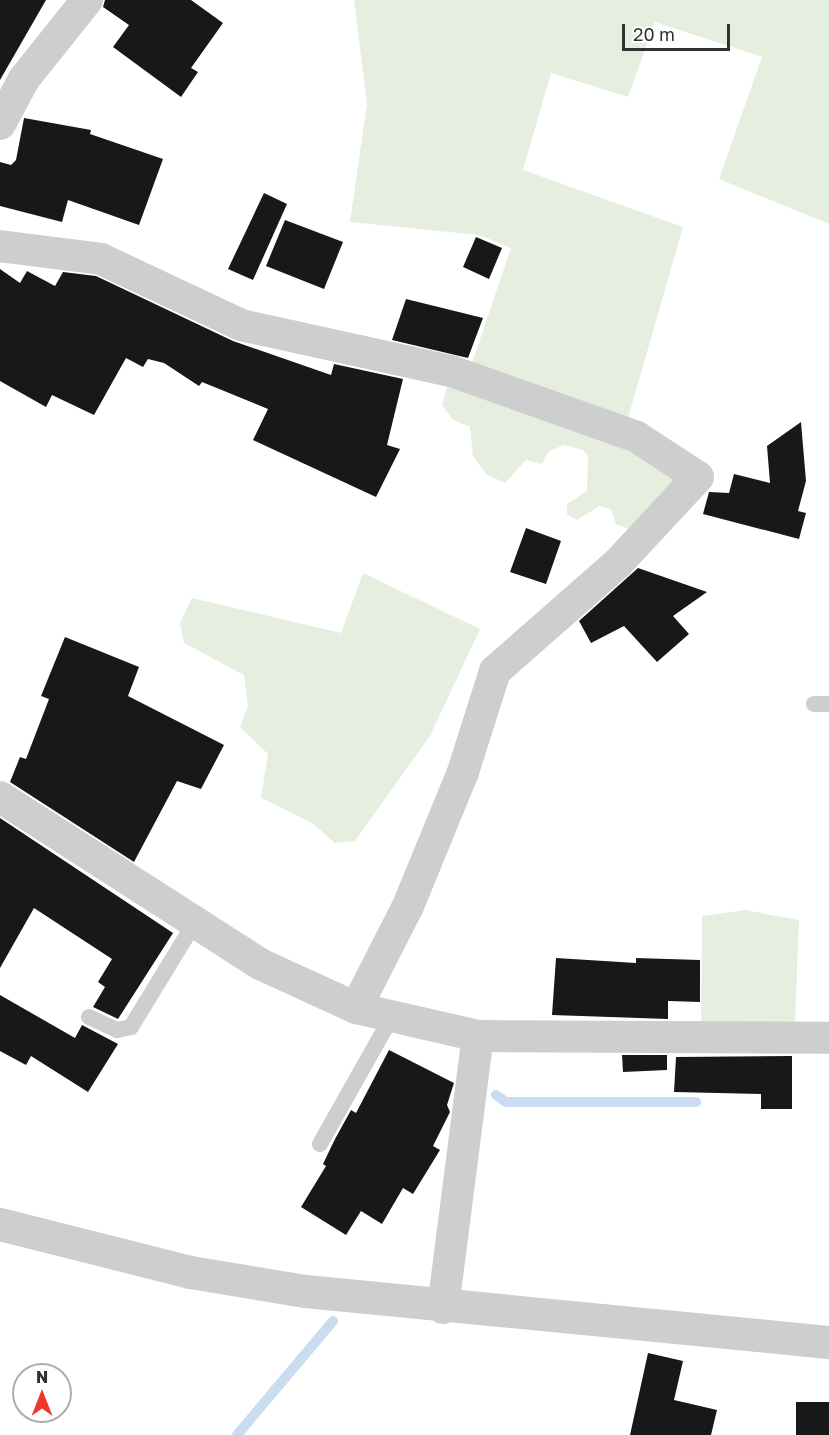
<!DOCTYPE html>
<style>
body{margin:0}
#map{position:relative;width:829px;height:1435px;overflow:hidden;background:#fff;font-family:"Golos Text",sans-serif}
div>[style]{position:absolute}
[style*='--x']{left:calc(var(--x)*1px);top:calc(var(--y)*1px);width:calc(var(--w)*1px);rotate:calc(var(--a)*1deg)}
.green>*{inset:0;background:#e5eedf}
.stream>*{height:10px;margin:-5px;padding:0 5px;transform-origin:5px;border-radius:5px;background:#cadcef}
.building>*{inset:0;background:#181818}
.service>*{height:16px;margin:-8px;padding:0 8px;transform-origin:8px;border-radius:8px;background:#cecece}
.minor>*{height:32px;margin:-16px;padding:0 16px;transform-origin:16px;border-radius:16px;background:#cecece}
.tertiary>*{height:33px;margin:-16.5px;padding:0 16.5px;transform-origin:16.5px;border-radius:16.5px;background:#cecece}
span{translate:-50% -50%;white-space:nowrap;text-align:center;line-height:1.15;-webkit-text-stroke:6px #fff;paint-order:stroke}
.north{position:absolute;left:12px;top:1363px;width:60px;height:60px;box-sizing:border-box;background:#fff;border:2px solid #adadad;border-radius:50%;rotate:0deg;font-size:16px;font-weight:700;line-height:24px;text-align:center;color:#313131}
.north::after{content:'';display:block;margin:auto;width:21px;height:27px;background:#ee362d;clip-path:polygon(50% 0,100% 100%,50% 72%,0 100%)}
.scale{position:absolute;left:622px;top:24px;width:108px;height:27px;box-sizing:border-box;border:3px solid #313131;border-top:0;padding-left:8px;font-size:18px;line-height:21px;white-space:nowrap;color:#313131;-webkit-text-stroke:4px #fff;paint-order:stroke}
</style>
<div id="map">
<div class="green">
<i style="clip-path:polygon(354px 0,829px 0,829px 224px,719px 179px,762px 57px,655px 22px,628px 97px,551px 73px,523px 170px,683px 227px,626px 425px,470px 369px,511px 248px,479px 235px,350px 222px,367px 104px)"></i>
<i style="clip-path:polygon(449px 381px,630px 446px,674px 478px,674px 488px,636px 532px,616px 524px,611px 509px,600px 506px,577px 520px,567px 514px,567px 504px,587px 491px,588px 456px,583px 450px,564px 445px,549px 451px,542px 464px,526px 460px,505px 483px,486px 474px,473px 456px,470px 427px,452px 419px,442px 405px)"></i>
<i style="clip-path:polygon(363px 573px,480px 629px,430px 736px,355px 841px,335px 843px,312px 823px,261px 798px,268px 754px,240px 727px,248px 706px,244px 675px,184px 643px,180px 623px,192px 598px,341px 633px)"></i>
<i style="clip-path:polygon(745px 910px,799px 920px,795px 1023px,701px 1023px,702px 916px)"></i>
</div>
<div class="stream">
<i style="--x:496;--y:1095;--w:12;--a:35"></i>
<i style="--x:506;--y:1102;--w:190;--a:0"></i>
<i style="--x:237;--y:1435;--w:149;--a:-49.9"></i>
</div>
<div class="building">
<i style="clip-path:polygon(0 0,46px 0,0 80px)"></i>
<i style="clip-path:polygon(105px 0,191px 0,223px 23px,191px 68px,198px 72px,181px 97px,113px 47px,129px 25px,103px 7px)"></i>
<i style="clip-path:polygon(24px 118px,91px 130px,90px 134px,163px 159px,139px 225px,68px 200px,62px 222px,0 206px,0 162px,11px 165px,16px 160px)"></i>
<i style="clip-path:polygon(264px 193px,287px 204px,253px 280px,228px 269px)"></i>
<i style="clip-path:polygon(285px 220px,343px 242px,324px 289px,266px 266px)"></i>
<i style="clip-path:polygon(476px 237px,502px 248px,489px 279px,463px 267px)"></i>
<i style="clip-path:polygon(0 269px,20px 283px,27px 271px,55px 286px,63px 272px,96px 276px,233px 341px,331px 375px,334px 364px,403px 379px,387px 445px,400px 449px,376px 497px,253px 440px,268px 409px,202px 382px,199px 386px,164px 363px,148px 359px,143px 367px,126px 358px,94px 415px,52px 395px,46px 407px,0 381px)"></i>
<i style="clip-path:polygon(406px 299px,483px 318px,468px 358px,392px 340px)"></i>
<i style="clip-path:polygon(801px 422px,806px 481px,798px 511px,806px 513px,799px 539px,703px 514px,709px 492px,729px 493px,734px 474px,770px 483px,767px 446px)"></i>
<i style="clip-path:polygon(526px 528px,561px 541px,546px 584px,510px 572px)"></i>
<i style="clip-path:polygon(638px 568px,707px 592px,673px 616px,689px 634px,657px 662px,624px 626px,591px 643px,579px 621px)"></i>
<i style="clip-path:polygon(65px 637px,139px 667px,128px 696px,224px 745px,201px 789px,177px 781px,134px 862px,10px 782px,20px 757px,26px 759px,49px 699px,41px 696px)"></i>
<i style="clip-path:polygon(0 818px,173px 933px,118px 1019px,93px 1007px,105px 987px,98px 982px,112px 959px,34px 908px,0 968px)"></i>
<i style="clip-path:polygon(556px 958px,636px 963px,636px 958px,700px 960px,700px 1002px,668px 1001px,668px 1019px,552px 1015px)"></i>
<i style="clip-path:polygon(0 995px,75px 1038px,82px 1025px,118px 1044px,88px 1092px,31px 1056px,26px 1065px,0 1051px)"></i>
<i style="clip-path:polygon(389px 1050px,454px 1083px,447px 1105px,450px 1112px,433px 1146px,440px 1150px,413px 1194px,403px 1188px,382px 1224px,361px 1211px,346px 1235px,301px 1207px,326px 1166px,323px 1164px,335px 1139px,351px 1110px,356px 1113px)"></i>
<i style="clip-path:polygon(622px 1055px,667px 1055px,667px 1070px,623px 1072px)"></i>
<i style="clip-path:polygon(792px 1056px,792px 1109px,761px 1109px,761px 1094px,674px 1092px,676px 1057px)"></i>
<i style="clip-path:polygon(648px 1353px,683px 1361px,674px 1400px,717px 1410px,711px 1435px,630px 1435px)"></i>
<i style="clip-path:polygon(796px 1402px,829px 1402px,829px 1435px,796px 1435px)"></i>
</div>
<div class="service">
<i style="--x:814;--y:704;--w:15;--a:0"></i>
<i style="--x:89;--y:1017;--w:31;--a:25"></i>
<i style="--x:117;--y:1030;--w:14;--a:-12"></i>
<i style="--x:131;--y:1027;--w:123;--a:-58.6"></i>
<i style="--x:320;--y:1144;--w:147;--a:-60.6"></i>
</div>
<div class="minor">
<i style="--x:0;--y:124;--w:51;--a:-61.9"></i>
<i style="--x:24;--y:79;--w:101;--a:-51.4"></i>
<i style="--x:0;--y:246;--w:102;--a:7.3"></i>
<i style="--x:101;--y:259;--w:155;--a:25.2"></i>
<i style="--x:241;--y:325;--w:215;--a:12.4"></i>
<i style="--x:451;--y:371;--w:197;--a:19.5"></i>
<i style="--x:637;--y:437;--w:73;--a:33.3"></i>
<i style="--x:698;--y:477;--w:117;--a:132.9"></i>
<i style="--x:618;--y:563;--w:164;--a:138.7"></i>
<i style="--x:495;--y:671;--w:106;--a:107.6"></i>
<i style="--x:463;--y:772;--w:145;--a:112.3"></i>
<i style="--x:408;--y:906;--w:114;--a:117"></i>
<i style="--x:0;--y:797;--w:309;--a:32.7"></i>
<i style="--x:260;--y:964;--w:106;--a:24.6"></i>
<i style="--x:356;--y:1008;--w:125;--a:12.9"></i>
<i style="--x:478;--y:1036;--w:351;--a:0.3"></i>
<i style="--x:443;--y:1308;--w:274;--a:-82.7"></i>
</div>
<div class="tertiary">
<i style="--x:0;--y:1224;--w:196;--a:14.2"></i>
<i style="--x:190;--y:1272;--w:117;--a:9.4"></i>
<i style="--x:305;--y:1291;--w:526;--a:5.56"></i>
</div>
<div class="north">N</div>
<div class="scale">20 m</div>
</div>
